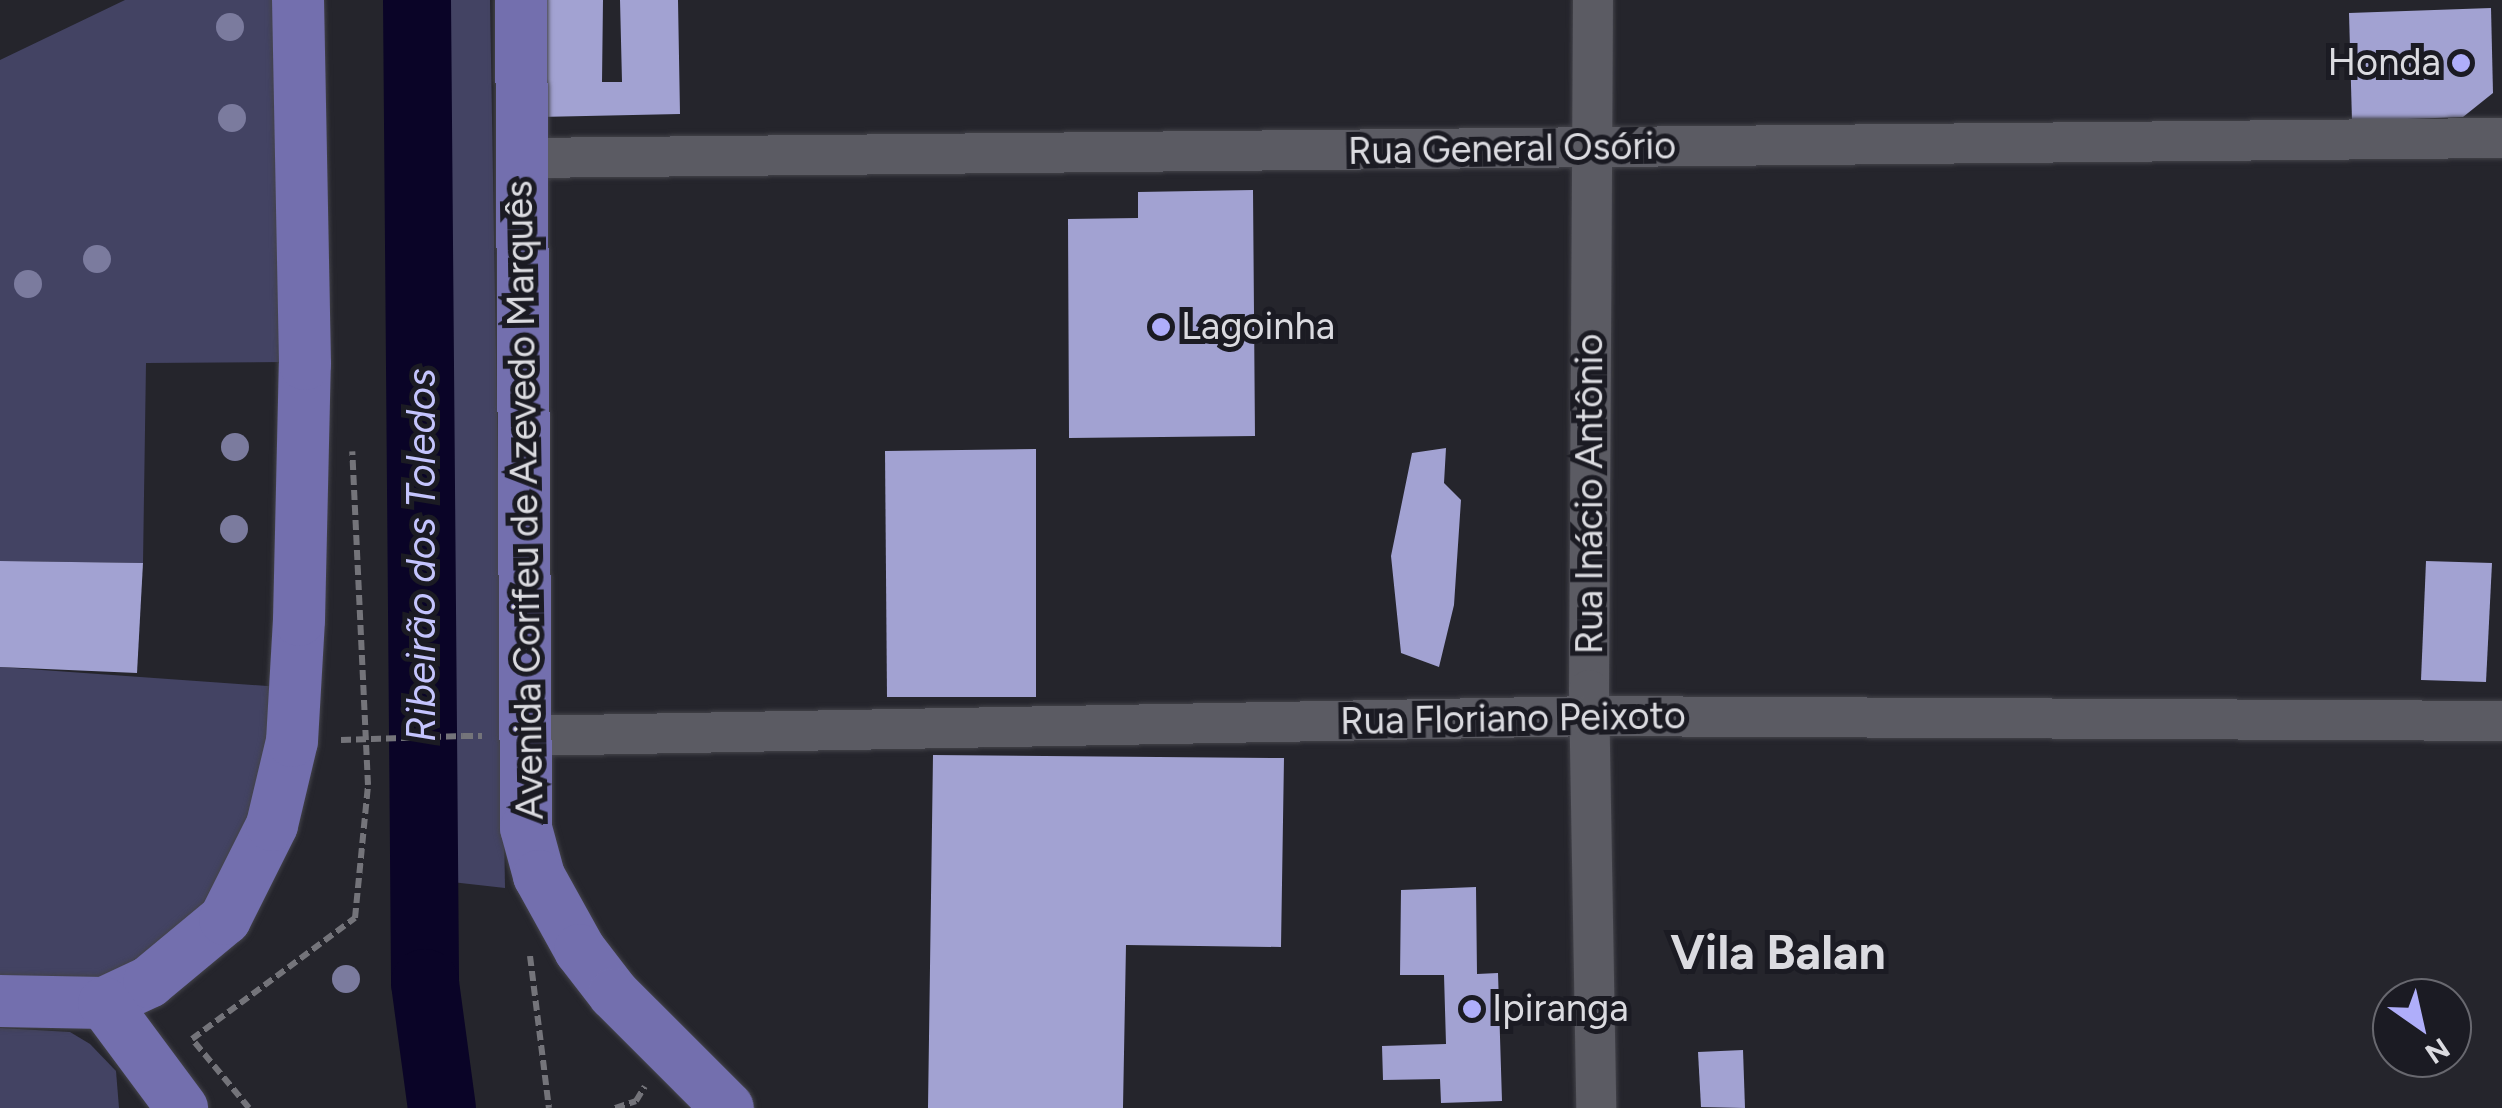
<!DOCTYPE html>
<meta charset="utf-8">
<style>
body{margin:0}
#map{position:relative;width:2502px;height:1108px;overflow:hidden;background:#25252c;font-family:Figtree,sans-serif}
div>[style]{position:absolute}
[style*='--x']{left:calc(var(--x)*1px);top:calc(var(--y)*1px);width:calc(var(--w)*1px);rotate:calc(var(--a)*1deg)}
.green>*{inset:0;background:#434363}
.river>*{height:68px;margin:-34px;padding:0 34px;transform-origin:34px;border-radius:34px;background:#0a0427}
.building>*{inset:0;background:#a2a2d2}
.path>*{height:6px;margin-top:-3px;transform-origin:0;background:repeating-linear-gradient(90deg,#74747a 0 10px,transparent 0 15px)}
.roads{filter:drop-shadow(0 0 2px #43434a) drop-shadow(0 0 2px #43434a)}
.minor>*{height:40px;margin:-20px;padding:0 20px;transform-origin:20px;border-radius:20px;background:#5b5b63}
.major>*{height:52px;margin:-26px;padding:0 26px;transform-origin:26px;border-radius:26px;background:#736fae}
.path-bridge>*{height:6px;margin-top:-3px;transform-origin:0;background:repeating-linear-gradient(90deg,#74747a 0 10px,transparent 0 15px)}
.trees>*{width:28px;height:28px;margin:-14px;border-radius:50%;background:#7b7b9e}
.dots>*{width:28px;height:28px;translate:-50% -50%;box-sizing:border-box;border:5px solid #1b1b23;border-radius:50%}
span{translate:-50% -50%;white-space:nowrap;text-align:center;line-height:1.15;-webkit-text-stroke:10px #1b1b23;paint-order:stroke}
.poi-label{font-size:38px;color:#dbdbe0}
.right{translate:-100% -50%;text-align:right}
.left{translate:0 -50%;text-align:left}
.street-label{font-size:38px;color:#dbdbe0}
.water-label{font-size:40px;color:#c4c4fd;font-style:italic}
.district-label{font-size:48px;color:#dbdbe0;font-weight:700}
.north{position:absolute;left:2372px;top:978px;width:100px;height:100px;box-sizing:border-box;background:#1b1b23;border:2px solid #68686f;border-radius:50%;rotate:146deg;font-size:28px;font-weight:700;line-height:40px;text-align:center;color:#dbdbe0}
.north::after{content:'';display:block;margin:auto;width:35px;height:45px;background:#afaefa;clip-path:polygon(50% 0,100% 100%,50% 72%,0 100%)}
</style>
<div id="map">
<div class="green">
<i style="clip-path:polygon(125px 0,288px 0,288px 362px,146px 363px,143px 563px,0 561px,0 60px)"></i>
<i style="clip-path:polygon(417px 0,490px 0,505px 888px,425px 879px)"></i>
<i style="clip-path:polygon(0 667px,281px 687px,281px 740px,211px 914px,106px 985px,0 981px)"></i>
<i style="clip-path:polygon(0 1028px,70px 1032px,90px 1044px,116px 1071px,119px 1108px,0 1108px)"></i>
</div>
<div class="river">
<i style="--x:417;--y:0;--w:983;--a:89.53"></i>
<i style="--x:425;--y:983;--w:126;--a:82.3"></i>
</div>
<div class="building">
<i style="clip-path:polygon(531px 0,603px 0,602px 82px,622px 82px,620px 0,678px 0,680px 114px,539px 117px)"></i>
<i style="clip-path:polygon(2491px 8px,2493px 93px,2463px 117px,2352px 121px,2349px 13px)"></i>
<i style="clip-path:polygon(1253px 190px,1255px 436px,1069px 438px,1068px 219px,1138px 218px,1138px 192px)"></i>
<i style="clip-path:polygon(1446px 448px,1444px 483px,1461px 500px,1454px 605px,1439px 667px,1401px 653px,1391px 556px,1412px 453px)"></i>
<i style="clip-path:polygon(1036px 449px,1036px 697px,887px 697px,885px 451px)"></i>
<i style="clip-path:polygon(0 561px,143px 563px,137px 673px,0 667px)"></i>
<i style="clip-path:polygon(2426px 561px,2492px 563px,2486px 682px,2421px 680px)"></i>
<i style="clip-path:polygon(933px 755px,1284px 758px,1281px 947px,1126px 945px,1123px 1108px,928px 1108px)"></i>
<i style="clip-path:polygon(1476px 887px,1477px 974px,1498px 973px,1502px 1101px,1441px 1103px,1440px 1079px,1383px 1080px,1382px 1046px,1446px 1044px,1444px 975px,1400px 975px,1401px 890px)"></i>
<i style="clip-path:polygon(1743px 1050px,1745px 1108px,1701px 1107px,1698px 1052px)"></i>
</div>
<div class="path">
<i style="--x:463;--y:736;--w:19;--a:0"></i>
<i style="--x:530;--y:956;--w:153;--a:82.9"></i>
<i style="--x:249;--y:1108;--w:89;--a:-129.6"></i>
<i style="--x:192;--y:1039;--w:203;--a:-36.6"></i>
<i style="--x:355;--y:918;--w:134;--a:-84.4"></i>
<i style="--x:368;--y:785;--w:334;--a:-92.7"></i>
<i style="--x:615;--y:1108;--w:22;--a:-18"></i>
<i style="--x:636;--y:1101;--w:17;--a:-59"></i>
</div>
<div class="roads">
<div class="minor">
<i style="--x:1593;--y:0;--w:690;--a:90.33"></i>
<i style="--x:1589;--y:690;--w:418;--a:89"></i>
<i style="--x:522;--y:158;--w:1980;--a:-0.58"></i>
<i style="--x:524;--y:736;--w:1066;--a:-1.07"></i>
<i style="--x:1590;--y:716;--w:912;--a:0.31"></i>
</div>
<div class="major">
<i style="--x:521;--y:0;--w:828;--a:89.65"></i>
<i style="--x:526;--y:828;--w:50;--a:74.8"></i>
<i style="--x:539;--y:876;--w:85;--a:61"></i>
<i style="--x:580;--y:950;--w:56;--a:52.3"></i>
<i style="--x:614;--y:994;--w:161;--a:45"></i>
<i style="--x:0;--y:1001;--w:104;--a:1.1"></i>
<i style="--x:104;--y:1003;--w:50;--a:-25"></i>
<i style="--x:149;--y:982;--w:99;--a:-39.7"></i>
<i style="--x:225;--y:919;--w:105;--a:-63.4"></i>
<i style="--x:272;--y:825;--w:86;--a:-76.6"></i>
<i style="--x:292;--y:741;--w:121;--a:-86.7"></i>
<i style="--x:299;--y:620;--w:256;--a:-88.7"></i>
<i style="--x:305;--y:364;--w:364;--a:-91.1"></i>
<i style="--x:104;--y:1003;--w:131;--a:53.4"></i>
</div>
</div>
<div class="path-bridge">
<i style="--x:341;--y:740;--w:122;--a:-1.9"></i>
</div>
<div class="trees">
<i style="left:230px;top:27px"></i>
<i style="left:232px;top:118px"></i>
<i style="left:97px;top:259px"></i>
<i style="left:28px;top:284px"></i>
<i style="left:235px;top:447px"></i>
<i style="left:234px;top:529px"></i>
<i style="left:346px;top:979px"></i>
</div>
<div class="dots">
<i style="left:2461px;top:63px;background:#afaefa"></i>
<i style="left:1161px;top:327px;background:#afaefa"></i>
<i style="left:1472px;top:1009px;background:#afaefa"></i>
</div>
<div class="poi-label">
<span class="right" style="left:2441px;top:63px">Honda</span>
<span class="left" style="left:1181px;top:327px">Lagoinha</span>
<span class="left" style="left:1492px;top:1009px">Ipiranga</span>
</div>
<div class="street-label">
<span style="left:1512px;top:149px;rotate:-1deg">Rua General Osório</span>
<span style="left:1590px;top:494px;rotate:-90deg">Rua Inácio Antônio</span>
<span style="left:525px;top:500px;rotate:-91deg">Avenida Corifeu de Azevedo Marquês</span>
<span style="left:1513px;top:719px;rotate:-1deg">Rua Floriano Peixoto</span>
</div>
<div class="water-label">
<span style="left:421px;top:555px;rotate:-90deg">Ribeirão dos Toledos</span>
</div>
<div class="district-label">
<span style="left:1778px;top:953px">Vila Balan</span>
</div>
<div class="north">N</div>
</div>
